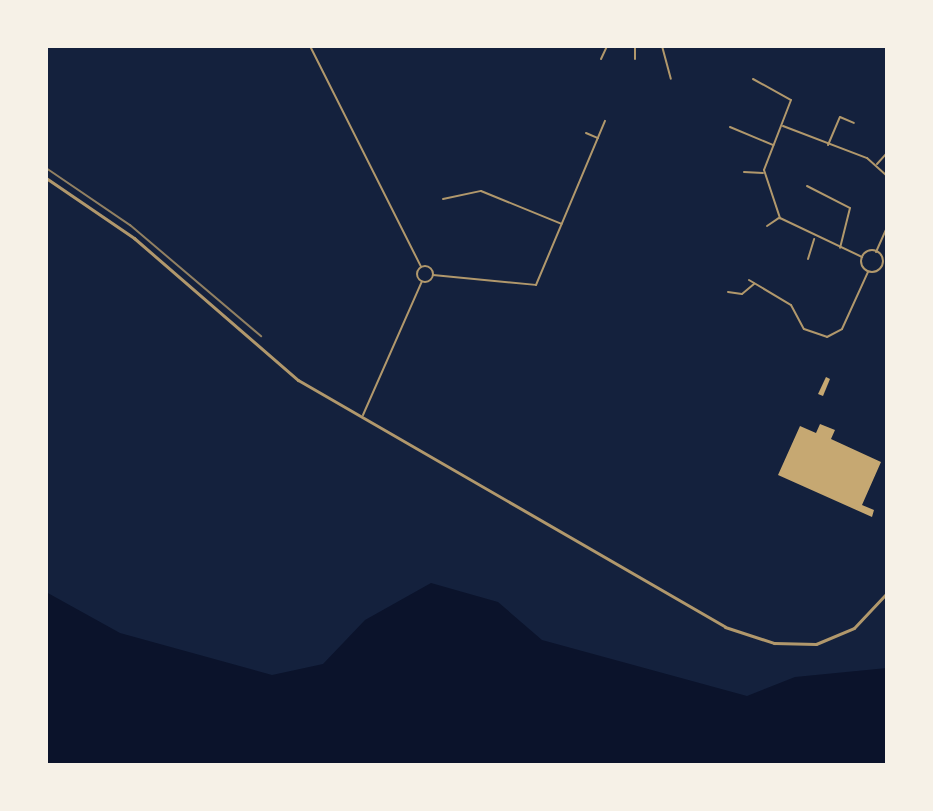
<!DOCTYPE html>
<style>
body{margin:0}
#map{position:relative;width:933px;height:811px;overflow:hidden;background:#14213d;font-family:Barlow,sans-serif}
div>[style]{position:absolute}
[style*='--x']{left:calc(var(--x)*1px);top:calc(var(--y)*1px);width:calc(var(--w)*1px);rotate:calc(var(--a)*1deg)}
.water>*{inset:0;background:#0b132b}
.building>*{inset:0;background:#c6a872}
.minor>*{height:2px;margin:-1px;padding:0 1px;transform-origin:1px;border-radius:1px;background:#b1986c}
.minor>.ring{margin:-1px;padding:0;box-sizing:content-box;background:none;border:2px solid #b1986c;border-radius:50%}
.tertiary>*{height:3px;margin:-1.5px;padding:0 1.5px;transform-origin:1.5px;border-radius:1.5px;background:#b1986c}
.rail>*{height:2px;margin:-1px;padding:0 1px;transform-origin:1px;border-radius:1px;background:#918062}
span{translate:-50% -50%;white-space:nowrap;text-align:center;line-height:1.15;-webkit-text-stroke:6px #f6f1e7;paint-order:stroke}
.frame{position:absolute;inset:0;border:48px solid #f6f1e7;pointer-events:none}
</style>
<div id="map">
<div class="water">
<i style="clip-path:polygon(431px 583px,498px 602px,542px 640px,747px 696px,795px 677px,887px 668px,887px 765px,46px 765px,46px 592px,120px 633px,272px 675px,323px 664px,365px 620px)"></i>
</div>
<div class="building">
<i style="clip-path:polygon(826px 377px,830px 379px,823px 396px,818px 394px)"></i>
<i style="clip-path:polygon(820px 424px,835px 430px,831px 439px,881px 462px,862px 505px,874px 510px,872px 517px,778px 475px,800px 426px,816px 433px)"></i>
</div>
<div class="minor">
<i style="--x:310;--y:46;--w:247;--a:63.3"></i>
<i style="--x:635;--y:46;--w:13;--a:90"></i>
<i style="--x:662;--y:46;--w:34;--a:75"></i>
<i style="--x:601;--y:59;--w:14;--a:-65"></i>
<i style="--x:753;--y:79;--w:43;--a:28.9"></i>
<i style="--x:791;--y:100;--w:75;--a:111.1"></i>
<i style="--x:764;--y:170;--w:51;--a:71.6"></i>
<i style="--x:780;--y:218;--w:91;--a:25.4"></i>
<i style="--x:783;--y:126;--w:90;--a:20.9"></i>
<i style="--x:867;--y:158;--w:27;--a:42"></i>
<i style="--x:730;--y:127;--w:47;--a:22.7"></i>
<i style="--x:586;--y:133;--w:13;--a:23"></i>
<i style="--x:828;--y:145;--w:30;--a:-67"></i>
<i style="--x:840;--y:117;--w:15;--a:23"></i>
<i style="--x:877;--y:164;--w:15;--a:-48"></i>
<i style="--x:744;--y:172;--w:19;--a:3"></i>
<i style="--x:807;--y:186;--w:48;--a:27.1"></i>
<i style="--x:850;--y:208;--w:41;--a:104"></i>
<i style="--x:443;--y:199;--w:39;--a:-12"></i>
<i style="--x:481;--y:191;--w:87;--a:22.2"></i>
<i style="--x:767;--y:226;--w:14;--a:-34"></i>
<i class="ring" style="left:861px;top:250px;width:20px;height:20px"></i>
<i style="--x:876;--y:252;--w:27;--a:-66"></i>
<i style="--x:808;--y:259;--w:21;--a:-73"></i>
<i class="ring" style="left:417px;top:266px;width:14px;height:14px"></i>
<i style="--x:433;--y:275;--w:103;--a:5.5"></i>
<i style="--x:536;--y:285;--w:178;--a:-67.2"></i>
<i style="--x:749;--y:280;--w:49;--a:30.8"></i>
<i style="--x:791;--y:305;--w:27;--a:62"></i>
<i style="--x:804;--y:329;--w:24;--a:19"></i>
<i style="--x:827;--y:337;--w:17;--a:-28"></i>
<i style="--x:842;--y:329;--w:63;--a:-65.5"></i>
<i style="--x:728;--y:292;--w:14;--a:8"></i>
<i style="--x:742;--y:294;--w:16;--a:-40"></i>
<i style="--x:363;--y:415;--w:146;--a:-66.2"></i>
</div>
<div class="tertiary">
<i style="--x:46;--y:178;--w:107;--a:34.3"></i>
<i style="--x:134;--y:238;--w:217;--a:40.9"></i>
<i style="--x:298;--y:380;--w:493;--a:30"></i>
<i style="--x:725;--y:627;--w:52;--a:18.1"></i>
<i style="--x:774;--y:643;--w:42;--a:1.4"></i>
<i style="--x:816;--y:644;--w:41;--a:-22.8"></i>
<i style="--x:854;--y:628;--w:48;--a:-46.7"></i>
</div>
<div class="rail">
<i style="--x:46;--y:168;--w:102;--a:34.2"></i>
<i style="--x:130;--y:225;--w:172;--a:40.3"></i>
</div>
<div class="frame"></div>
</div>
